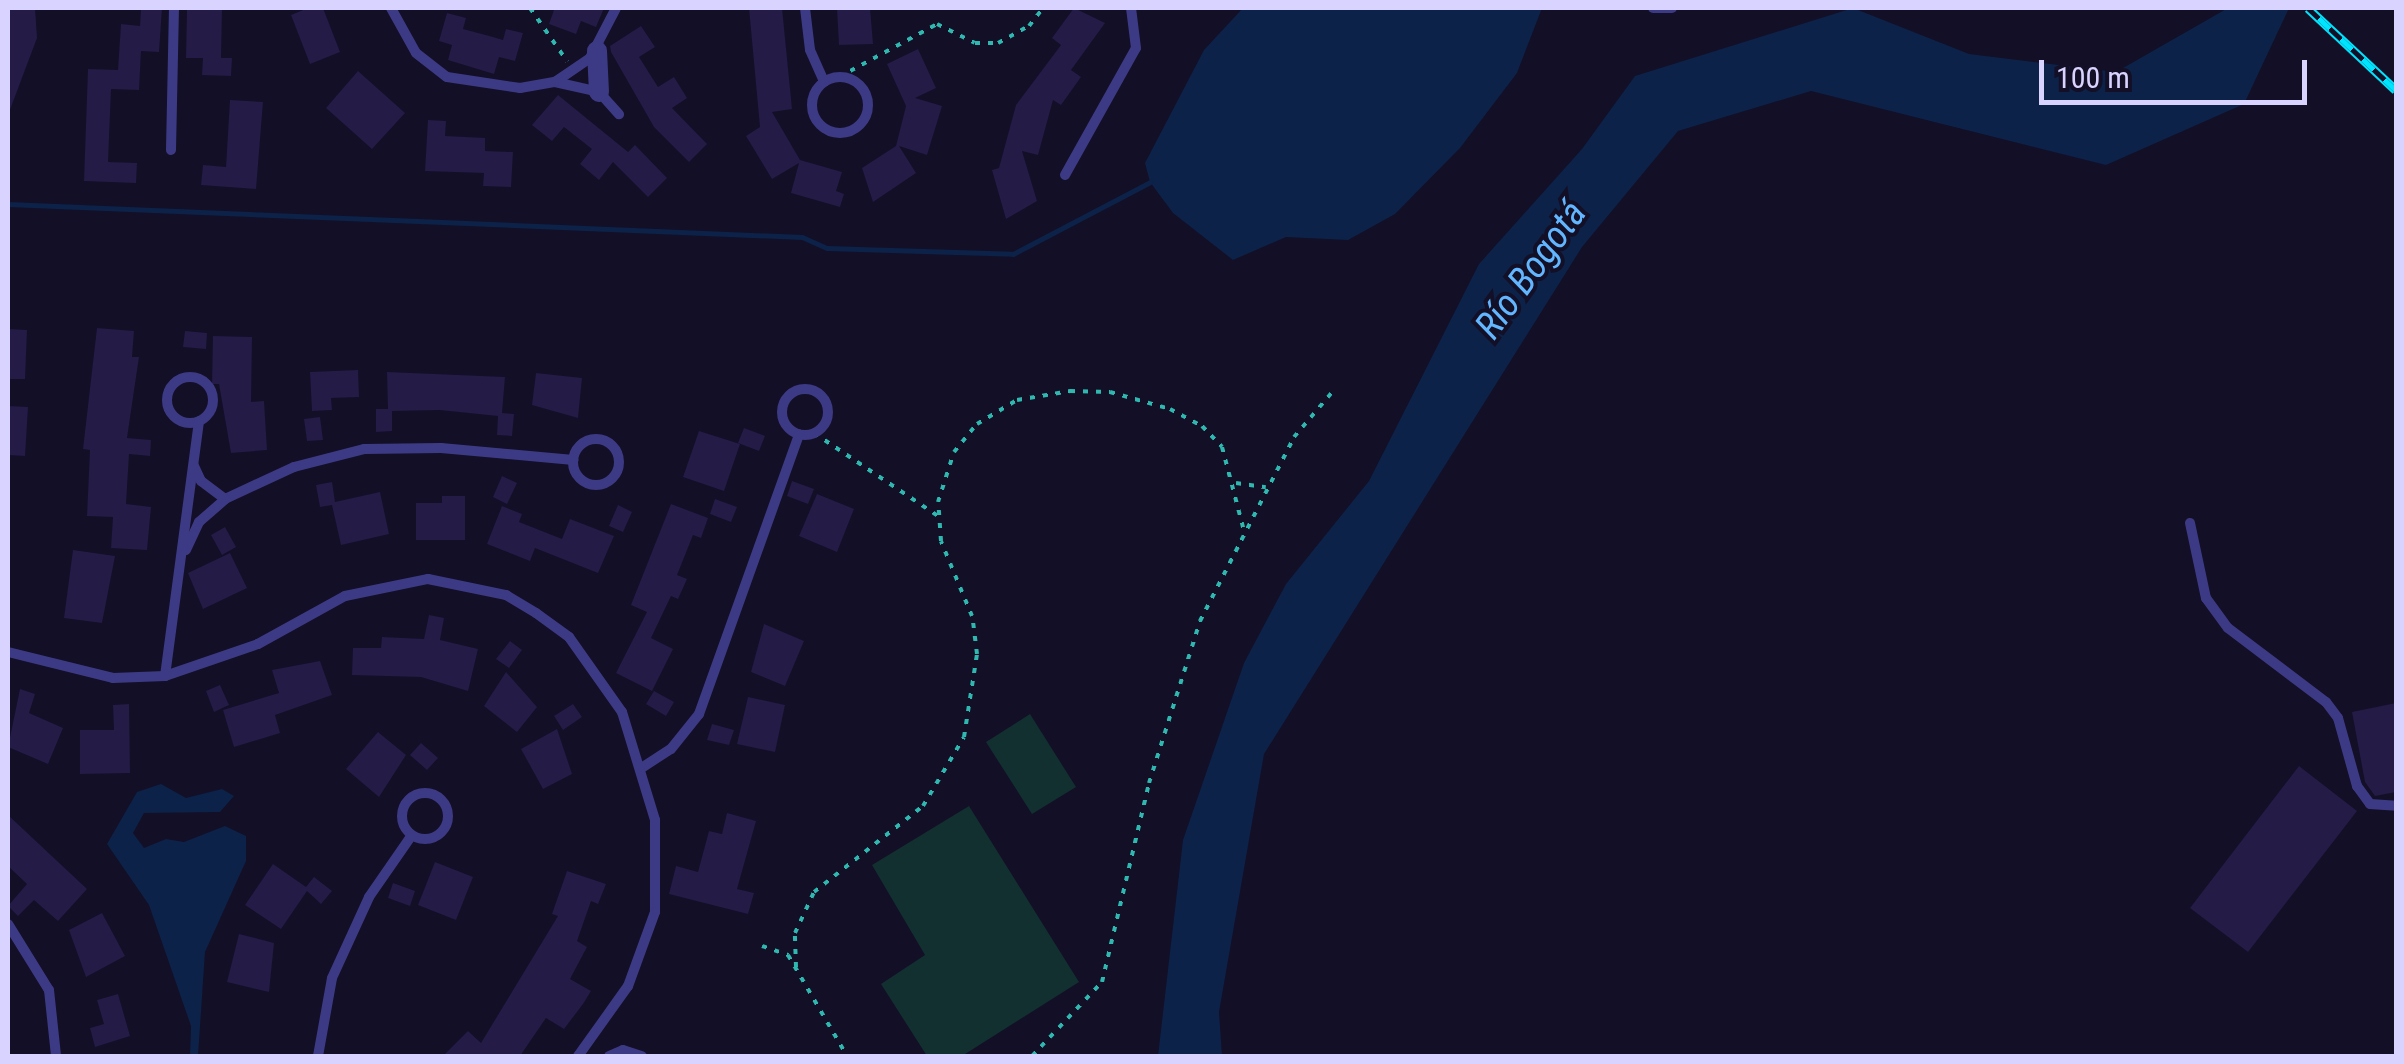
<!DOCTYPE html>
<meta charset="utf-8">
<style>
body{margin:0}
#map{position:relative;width:2404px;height:1064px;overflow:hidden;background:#130f26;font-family:"Roboto Condensed",sans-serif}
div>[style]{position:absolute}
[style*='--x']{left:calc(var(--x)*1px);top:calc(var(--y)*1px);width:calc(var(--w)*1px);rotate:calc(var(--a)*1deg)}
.green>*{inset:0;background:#12302f}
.water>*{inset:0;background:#0c2248}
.stream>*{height:5px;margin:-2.5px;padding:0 2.5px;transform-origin:2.5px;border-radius:2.5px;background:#0c2248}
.building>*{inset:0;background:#241b47}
.path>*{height:4px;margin-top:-2px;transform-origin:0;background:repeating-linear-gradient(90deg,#2fb8b0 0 5px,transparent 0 13px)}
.service>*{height:10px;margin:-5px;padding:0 5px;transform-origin:5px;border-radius:5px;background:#3d3a85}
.service>.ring{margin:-5px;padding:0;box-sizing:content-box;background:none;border:10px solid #3d3a85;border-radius:50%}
.minor>*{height:20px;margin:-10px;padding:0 10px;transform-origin:10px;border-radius:10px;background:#3d3a85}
.rail>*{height:9px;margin-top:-4.5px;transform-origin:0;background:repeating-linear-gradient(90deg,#130f26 0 15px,#00e5ff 0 30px);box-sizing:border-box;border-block:2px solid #00e5ff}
span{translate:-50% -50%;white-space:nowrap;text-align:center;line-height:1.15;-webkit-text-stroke:8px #130f26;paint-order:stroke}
.water-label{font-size:38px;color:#62b6ff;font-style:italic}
.frame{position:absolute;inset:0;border:10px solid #d9d4ff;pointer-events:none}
.scale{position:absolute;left:2039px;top:60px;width:268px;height:45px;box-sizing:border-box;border:5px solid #d9d4ff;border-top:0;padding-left:12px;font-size:30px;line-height:35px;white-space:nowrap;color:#d9d4ff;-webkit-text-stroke:8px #130f26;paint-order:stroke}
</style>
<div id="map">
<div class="green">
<i style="clip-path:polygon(1030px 714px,1076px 787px,1032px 814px,986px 742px)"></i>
<i style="clip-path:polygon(969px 806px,1079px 982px,962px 1056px,927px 1056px,881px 984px,925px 955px,872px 865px)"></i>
</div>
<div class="water">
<i style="clip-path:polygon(1243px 8px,1542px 8px,1517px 73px,1460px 148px,1395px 214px,1348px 240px,1286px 237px,1233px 260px,1173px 213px,1150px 182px,1145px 163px,1204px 50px)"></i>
<i style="clip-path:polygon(1853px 8px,1969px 54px,2116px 72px,2228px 8px,2289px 8px,2244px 104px,2106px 165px,1811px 91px,1678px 131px,1582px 247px,1264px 754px,1219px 1012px,1222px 1056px,1158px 1056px,1183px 840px,1244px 663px,1286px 584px,1369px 481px,1479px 264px,1582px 149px,1635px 76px)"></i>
<i style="clip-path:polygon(161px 784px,186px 798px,222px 789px,234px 796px,220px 812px,144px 813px,133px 833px,144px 848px,166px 839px,184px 842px,225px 826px,246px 836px,246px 861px,205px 952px,198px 1056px,190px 1056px,191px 1026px,149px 905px,107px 844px,137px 792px)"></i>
</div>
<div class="stream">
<i style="--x:8;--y:204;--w:795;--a:2.38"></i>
<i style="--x:802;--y:237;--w:27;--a:24"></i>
<i style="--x:827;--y:248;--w:186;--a:1.8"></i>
<i style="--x:1013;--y:254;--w:155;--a:-27.7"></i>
</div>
<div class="building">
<i style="clip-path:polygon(35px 8px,37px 38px,8px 115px,8px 9px)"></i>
<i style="clip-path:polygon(141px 8px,162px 8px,159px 52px,141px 51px,139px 90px,111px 89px,108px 162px,137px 163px,136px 183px,84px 181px,88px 69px,118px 70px,121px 24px,140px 26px)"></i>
<i style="clip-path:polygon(222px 8px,221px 58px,232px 58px,231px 76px,202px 75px,203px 58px,186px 58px,187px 10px)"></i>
<i style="clip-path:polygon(308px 8px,323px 8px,340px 52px,310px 64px,291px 15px)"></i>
<i style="clip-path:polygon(549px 8px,604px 8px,596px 27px,581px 21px,576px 34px,549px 24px,554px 10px)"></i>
<i style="clip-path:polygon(749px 8px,782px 8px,792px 109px,772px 112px,800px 160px,842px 172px,836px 191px,844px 194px,840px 207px,791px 193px,799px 163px,772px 179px,746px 136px,760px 127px)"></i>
<i style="clip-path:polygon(837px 8px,870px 8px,873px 44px,839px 45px)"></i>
<i style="clip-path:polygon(1074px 8px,1105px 23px,1071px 70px,1081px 77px,1061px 105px,1053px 100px,1038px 155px,1022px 151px,1037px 201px,1006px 219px,992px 170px,999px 168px,1016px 105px,1061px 45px,1052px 38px)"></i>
<i style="clip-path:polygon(447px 13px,466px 18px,463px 29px,493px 37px,503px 40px,506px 29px,523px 33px,515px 61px,499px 57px,494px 74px,448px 60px,452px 45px,439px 41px)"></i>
<i style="clip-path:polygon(641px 26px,655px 47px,639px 57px,658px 87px,674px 77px,687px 98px,672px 108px,707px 144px,689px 162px,654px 127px,611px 52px,610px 46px)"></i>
<i style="clip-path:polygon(918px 49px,936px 88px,915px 98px,942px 106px,927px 155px,899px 146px,916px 173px,873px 202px,862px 168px,896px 146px,906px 106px,887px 64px)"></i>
<i style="clip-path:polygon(358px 71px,405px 113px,372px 149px,326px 108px)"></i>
<i style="clip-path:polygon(558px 95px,628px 152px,635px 145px,667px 178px,648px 197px,613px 162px,599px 180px,580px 164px,592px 149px,564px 127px,552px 141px,532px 125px)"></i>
<i style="clip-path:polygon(230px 100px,263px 102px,256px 189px,201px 185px,203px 165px,226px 167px)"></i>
<i style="clip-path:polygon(428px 120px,446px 121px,445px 136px,485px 138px,485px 151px,513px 152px,511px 187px,483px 186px,484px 173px,425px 171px)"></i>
<i style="clip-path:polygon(97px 328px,134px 331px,132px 357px,139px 357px,127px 438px,151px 440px,150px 456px,129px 454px,126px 504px,151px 507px,147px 550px,111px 548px,113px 517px,87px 516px,90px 450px,83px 449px)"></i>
<i style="clip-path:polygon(8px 329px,27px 330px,25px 379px,8px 379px)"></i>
<i style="clip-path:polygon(185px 331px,207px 333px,206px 349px,183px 347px)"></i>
<i style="clip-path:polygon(213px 336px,252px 337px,251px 402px,264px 401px,267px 450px,231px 453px,219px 384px,212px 384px)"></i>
<i style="clip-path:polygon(358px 370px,359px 397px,331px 398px,332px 410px,312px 411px,310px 372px)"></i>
<i style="clip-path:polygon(387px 372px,505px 377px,502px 413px,514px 414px,512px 436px,497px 435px,498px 416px,440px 410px,392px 411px,392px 431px,376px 432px,376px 409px,388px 409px)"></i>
<i style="clip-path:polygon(536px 373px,582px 378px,578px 418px,532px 405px)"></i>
<i style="clip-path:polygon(8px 406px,28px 407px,25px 456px,8px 455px)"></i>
<i style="clip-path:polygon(320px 417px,323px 440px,307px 441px,304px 419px)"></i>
<i style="clip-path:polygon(744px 428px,765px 436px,759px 451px,738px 443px)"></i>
<i style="clip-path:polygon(699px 431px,740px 444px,724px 491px,683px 477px)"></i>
<i style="clip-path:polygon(502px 476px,517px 483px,507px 504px,493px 497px)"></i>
<i style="clip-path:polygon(792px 481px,814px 489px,808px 504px,787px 496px)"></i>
<i style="clip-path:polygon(332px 482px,335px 502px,380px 492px,389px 534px,341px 545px,332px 505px,320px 507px,316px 485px)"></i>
<i style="clip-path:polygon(817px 494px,854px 509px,837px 552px,799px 536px)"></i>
<i style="clip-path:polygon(442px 496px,465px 496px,465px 540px,416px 540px,416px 503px,442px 503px)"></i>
<i style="clip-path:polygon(715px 499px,737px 507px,731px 522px,710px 514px)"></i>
<i style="clip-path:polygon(671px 504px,708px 518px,701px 538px,693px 535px,677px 575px,687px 579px,678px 599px,671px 596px,651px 638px,673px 649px,652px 691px,616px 673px,647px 612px,631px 605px)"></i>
<i style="clip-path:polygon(618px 505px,632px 512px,623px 532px,609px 526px)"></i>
<i style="clip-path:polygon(502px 506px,522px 514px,519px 522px,562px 539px,570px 519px,614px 536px,598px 573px,535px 548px,530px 561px,487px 544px)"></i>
<i style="clip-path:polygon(225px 527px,236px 547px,222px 555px,211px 535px)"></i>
<i style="clip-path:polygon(73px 550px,115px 556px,102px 623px,64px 618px)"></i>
<i style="clip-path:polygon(230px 553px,247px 588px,203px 609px,188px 573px)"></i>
<i style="clip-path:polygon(429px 615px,444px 618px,440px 640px,478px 649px,468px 691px,421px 677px,352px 675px,353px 648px,381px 648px,382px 637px,424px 639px)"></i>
<i style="clip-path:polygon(764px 624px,804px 641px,785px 686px,751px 672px)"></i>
<i style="clip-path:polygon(510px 641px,522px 650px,509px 668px,496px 659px)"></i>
<i style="clip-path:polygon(320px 661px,332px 695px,275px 715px,280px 733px,234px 747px,223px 710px,279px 693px,272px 670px)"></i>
<i style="clip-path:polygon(506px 672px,537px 707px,517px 732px,484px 706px)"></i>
<i style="clip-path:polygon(220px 685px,229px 705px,214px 712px,206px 691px)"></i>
<i style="clip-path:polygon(20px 689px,35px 694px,29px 713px,63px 728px,48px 764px,8px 747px)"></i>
<i style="clip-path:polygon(654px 691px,674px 702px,666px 716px,646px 704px)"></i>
<i style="clip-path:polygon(748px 697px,785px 705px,775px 752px,737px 744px)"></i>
<i style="clip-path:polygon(2396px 703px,2396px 792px,2375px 796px,2365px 782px,2352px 712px)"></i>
<i style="clip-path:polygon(129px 704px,130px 773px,80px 774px,80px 730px,114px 730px,113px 705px)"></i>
<i style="clip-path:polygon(573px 704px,582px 717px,563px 730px,554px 716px)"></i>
<i style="clip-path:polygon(712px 724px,734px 730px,729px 745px,707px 740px)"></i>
<i style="clip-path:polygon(557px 729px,572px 774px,543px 789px,521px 749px)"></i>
<i style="clip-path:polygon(378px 732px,406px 755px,379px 797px,346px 769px)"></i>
<i style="clip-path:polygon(421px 743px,438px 758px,427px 770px,410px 755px)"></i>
<i style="clip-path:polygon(2299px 766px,2357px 811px,2248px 952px,2190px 908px)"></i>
<i style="clip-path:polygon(727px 813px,756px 821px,737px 889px,754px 893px,748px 914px,669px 894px,676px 866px,698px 872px,709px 831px,722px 834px)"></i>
<i style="clip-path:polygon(8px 815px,87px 889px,58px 921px,34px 900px,18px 916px,8px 906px,27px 884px,8px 866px)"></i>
<i style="clip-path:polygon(435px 862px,473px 877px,456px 920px,418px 905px)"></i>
<i style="clip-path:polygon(273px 864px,306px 887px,314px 877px,332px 891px,321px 904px,307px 891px,281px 929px,245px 905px)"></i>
<i style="clip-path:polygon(567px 871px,606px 884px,598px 904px,591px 901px,577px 941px,587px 947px,570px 979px,591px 991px,583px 1004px,564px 1029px,546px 1018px,520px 1056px,443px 1056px,468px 1031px,481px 1043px,558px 916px,552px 914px)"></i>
<i style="clip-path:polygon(393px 883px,415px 891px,410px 906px,388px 898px)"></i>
<i style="clip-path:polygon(102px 913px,125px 956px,86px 977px,69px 930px)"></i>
<i style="clip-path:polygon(239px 934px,274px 943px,269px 992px,227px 982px)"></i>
<i style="clip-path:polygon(118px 994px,130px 1036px,95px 1047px,90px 1028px,104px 1024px,97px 1000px)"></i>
</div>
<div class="path">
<i style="--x:530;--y:8;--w:65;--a:55.1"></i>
<i style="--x:839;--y:77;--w:111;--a:-28.4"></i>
<i style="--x:937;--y:24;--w:42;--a:26.6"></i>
<i style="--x:975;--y:43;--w:23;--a:0"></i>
<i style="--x:998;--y:43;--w:35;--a:-29"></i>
<i style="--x:1029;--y:26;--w:23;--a:-52"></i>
<i style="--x:814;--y:433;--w:149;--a:33.8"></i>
<i style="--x:1236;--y:483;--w:30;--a:8"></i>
<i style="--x:762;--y:946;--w:28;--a:19"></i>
<i style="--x:788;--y:955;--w:117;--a:59.7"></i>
<i style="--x:796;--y:967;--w:34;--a:-92"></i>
<i style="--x:795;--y:933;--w:45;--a:-65.1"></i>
<i style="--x:814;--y:892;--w:139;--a:-38.3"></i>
<i style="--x:923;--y:806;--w:80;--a:-59.3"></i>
<i style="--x:964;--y:737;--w:84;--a:-81.1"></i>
<i style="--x:977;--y:654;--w:38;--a:-97"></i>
<i style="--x:972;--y:616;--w:81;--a:-112.5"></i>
<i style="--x:941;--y:541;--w:39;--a:-94"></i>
<i style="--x:938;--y:502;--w:52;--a:-72.3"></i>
<i style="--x:954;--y:452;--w:36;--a:-51"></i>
<i style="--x:977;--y:424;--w:47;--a:-31"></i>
<i style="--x:1017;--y:400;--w:54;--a:-9.6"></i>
<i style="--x:1070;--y:391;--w:40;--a:1.4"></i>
<i style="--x:1110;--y:392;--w:62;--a:15.8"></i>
<i style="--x:1170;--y:409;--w:36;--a:28"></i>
<i style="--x:1202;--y:426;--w:29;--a:46"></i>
<i style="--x:1222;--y:447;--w:87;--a:75.3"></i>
<i style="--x:1032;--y:1056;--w:102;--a:-46.6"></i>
<i style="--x:1102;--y:982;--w:204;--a:-76.7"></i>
<i style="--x:1149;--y:783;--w:170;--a:-72.5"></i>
<i style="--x:1200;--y:621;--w:207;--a:-62.9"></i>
<i style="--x:1294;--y:437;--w:62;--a:-49.6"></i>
</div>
<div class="service">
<i style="--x:391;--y:8;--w:51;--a:60.9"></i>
<i style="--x:416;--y:53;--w:39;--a:38"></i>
<i style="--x:447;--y:77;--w:74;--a:8.6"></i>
<i style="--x:520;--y:88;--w:36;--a:-10"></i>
<i style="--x:555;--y:82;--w:42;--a:-34.4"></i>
<i style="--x:590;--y:58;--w:56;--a:-62.5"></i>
<i style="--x:805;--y:8;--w:42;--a:83.2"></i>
<i style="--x:810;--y:50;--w:35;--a:66"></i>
<i style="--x:1653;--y:8;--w:19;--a:0"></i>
<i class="ring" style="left:812px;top:77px;width:46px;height:46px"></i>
<i style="--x:555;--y:82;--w:45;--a:12.8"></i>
<i style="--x:599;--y:92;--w:30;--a:48"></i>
<i style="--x:171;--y:150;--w:142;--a:-88.8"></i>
<i style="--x:1065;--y:175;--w:145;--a:-60.8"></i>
<i style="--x:1136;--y:48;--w:40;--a:-97.1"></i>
<i class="ring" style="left:167px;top:377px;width:36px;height:36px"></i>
<i class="ring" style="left:782px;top:389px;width:36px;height:36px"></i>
<i class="ring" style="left:573px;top:439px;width:36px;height:36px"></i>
<i style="--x:225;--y:499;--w:76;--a:-24.9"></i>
<i style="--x:294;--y:467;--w:72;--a:-14.4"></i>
<i style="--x:364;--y:449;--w:77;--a:-0.7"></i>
<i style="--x:441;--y:448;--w:133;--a:5.2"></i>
<i style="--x:2190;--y:523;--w:77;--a:78"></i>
<i style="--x:2206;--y:598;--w:37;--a:54"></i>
<i style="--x:2228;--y:628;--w:123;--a:37.1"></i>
<i style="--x:2326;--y:702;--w:20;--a:53"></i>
<i style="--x:2338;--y:718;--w:71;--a:74.4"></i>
<i style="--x:2357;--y:786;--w:22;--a:54"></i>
<i style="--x:2370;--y:804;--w:26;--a:4"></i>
<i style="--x:186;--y:550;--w:31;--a:-65"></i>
<i style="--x:199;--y:522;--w:35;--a:-41"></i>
<i style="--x:225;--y:499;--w:30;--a:-143"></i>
<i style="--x:201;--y:481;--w:17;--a:-115"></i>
<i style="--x:8;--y:652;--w:108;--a:13.9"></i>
<i style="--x:113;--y:678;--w:52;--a:-2.2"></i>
<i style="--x:165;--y:676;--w:98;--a:-19"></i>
<i style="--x:258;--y:644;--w:99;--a:-28.9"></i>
<i style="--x:345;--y:596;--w:85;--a:-11.6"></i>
<i style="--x:428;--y:579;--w:80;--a:11.6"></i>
<i style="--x:506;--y:595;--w:35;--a:31"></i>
<i style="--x:536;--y:613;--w:41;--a:36"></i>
<i style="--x:569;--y:637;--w:92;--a:54.8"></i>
<i style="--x:622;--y:712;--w:113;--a:73"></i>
<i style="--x:655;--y:820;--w:92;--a:90"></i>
<i style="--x:655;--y:912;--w:79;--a:110"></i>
<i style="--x:628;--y:986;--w:86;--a:125.5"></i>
<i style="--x:165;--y:676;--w:257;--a:-82.4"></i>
<i style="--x:643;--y:767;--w:33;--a:-33"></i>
<i style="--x:671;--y:749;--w:45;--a:-51.3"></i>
<i style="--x:699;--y:714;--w:297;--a:-70.3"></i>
<i class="ring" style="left:402px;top:793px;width:36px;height:36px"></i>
<i style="--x:8;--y:924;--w:78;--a:58.2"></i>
<i style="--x:49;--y:990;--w:66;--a:83.9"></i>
<i style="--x:318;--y:1056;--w:79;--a:-79.8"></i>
<i style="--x:332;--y:978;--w:89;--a:-65.4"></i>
<i style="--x:369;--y:897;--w:75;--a:-55.3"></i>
<i style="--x:609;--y:1056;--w:15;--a:-23"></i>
<i style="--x:623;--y:1050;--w:20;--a:18"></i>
</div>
<div class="minor">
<i style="--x:597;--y:51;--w:41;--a:87.2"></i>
</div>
<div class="rail">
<i style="--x:2308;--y:8;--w:120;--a:43"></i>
</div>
<div class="water-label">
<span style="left:1531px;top:270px;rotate:-54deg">Río Bogotá</span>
</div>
<div class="frame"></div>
<div class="scale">100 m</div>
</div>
